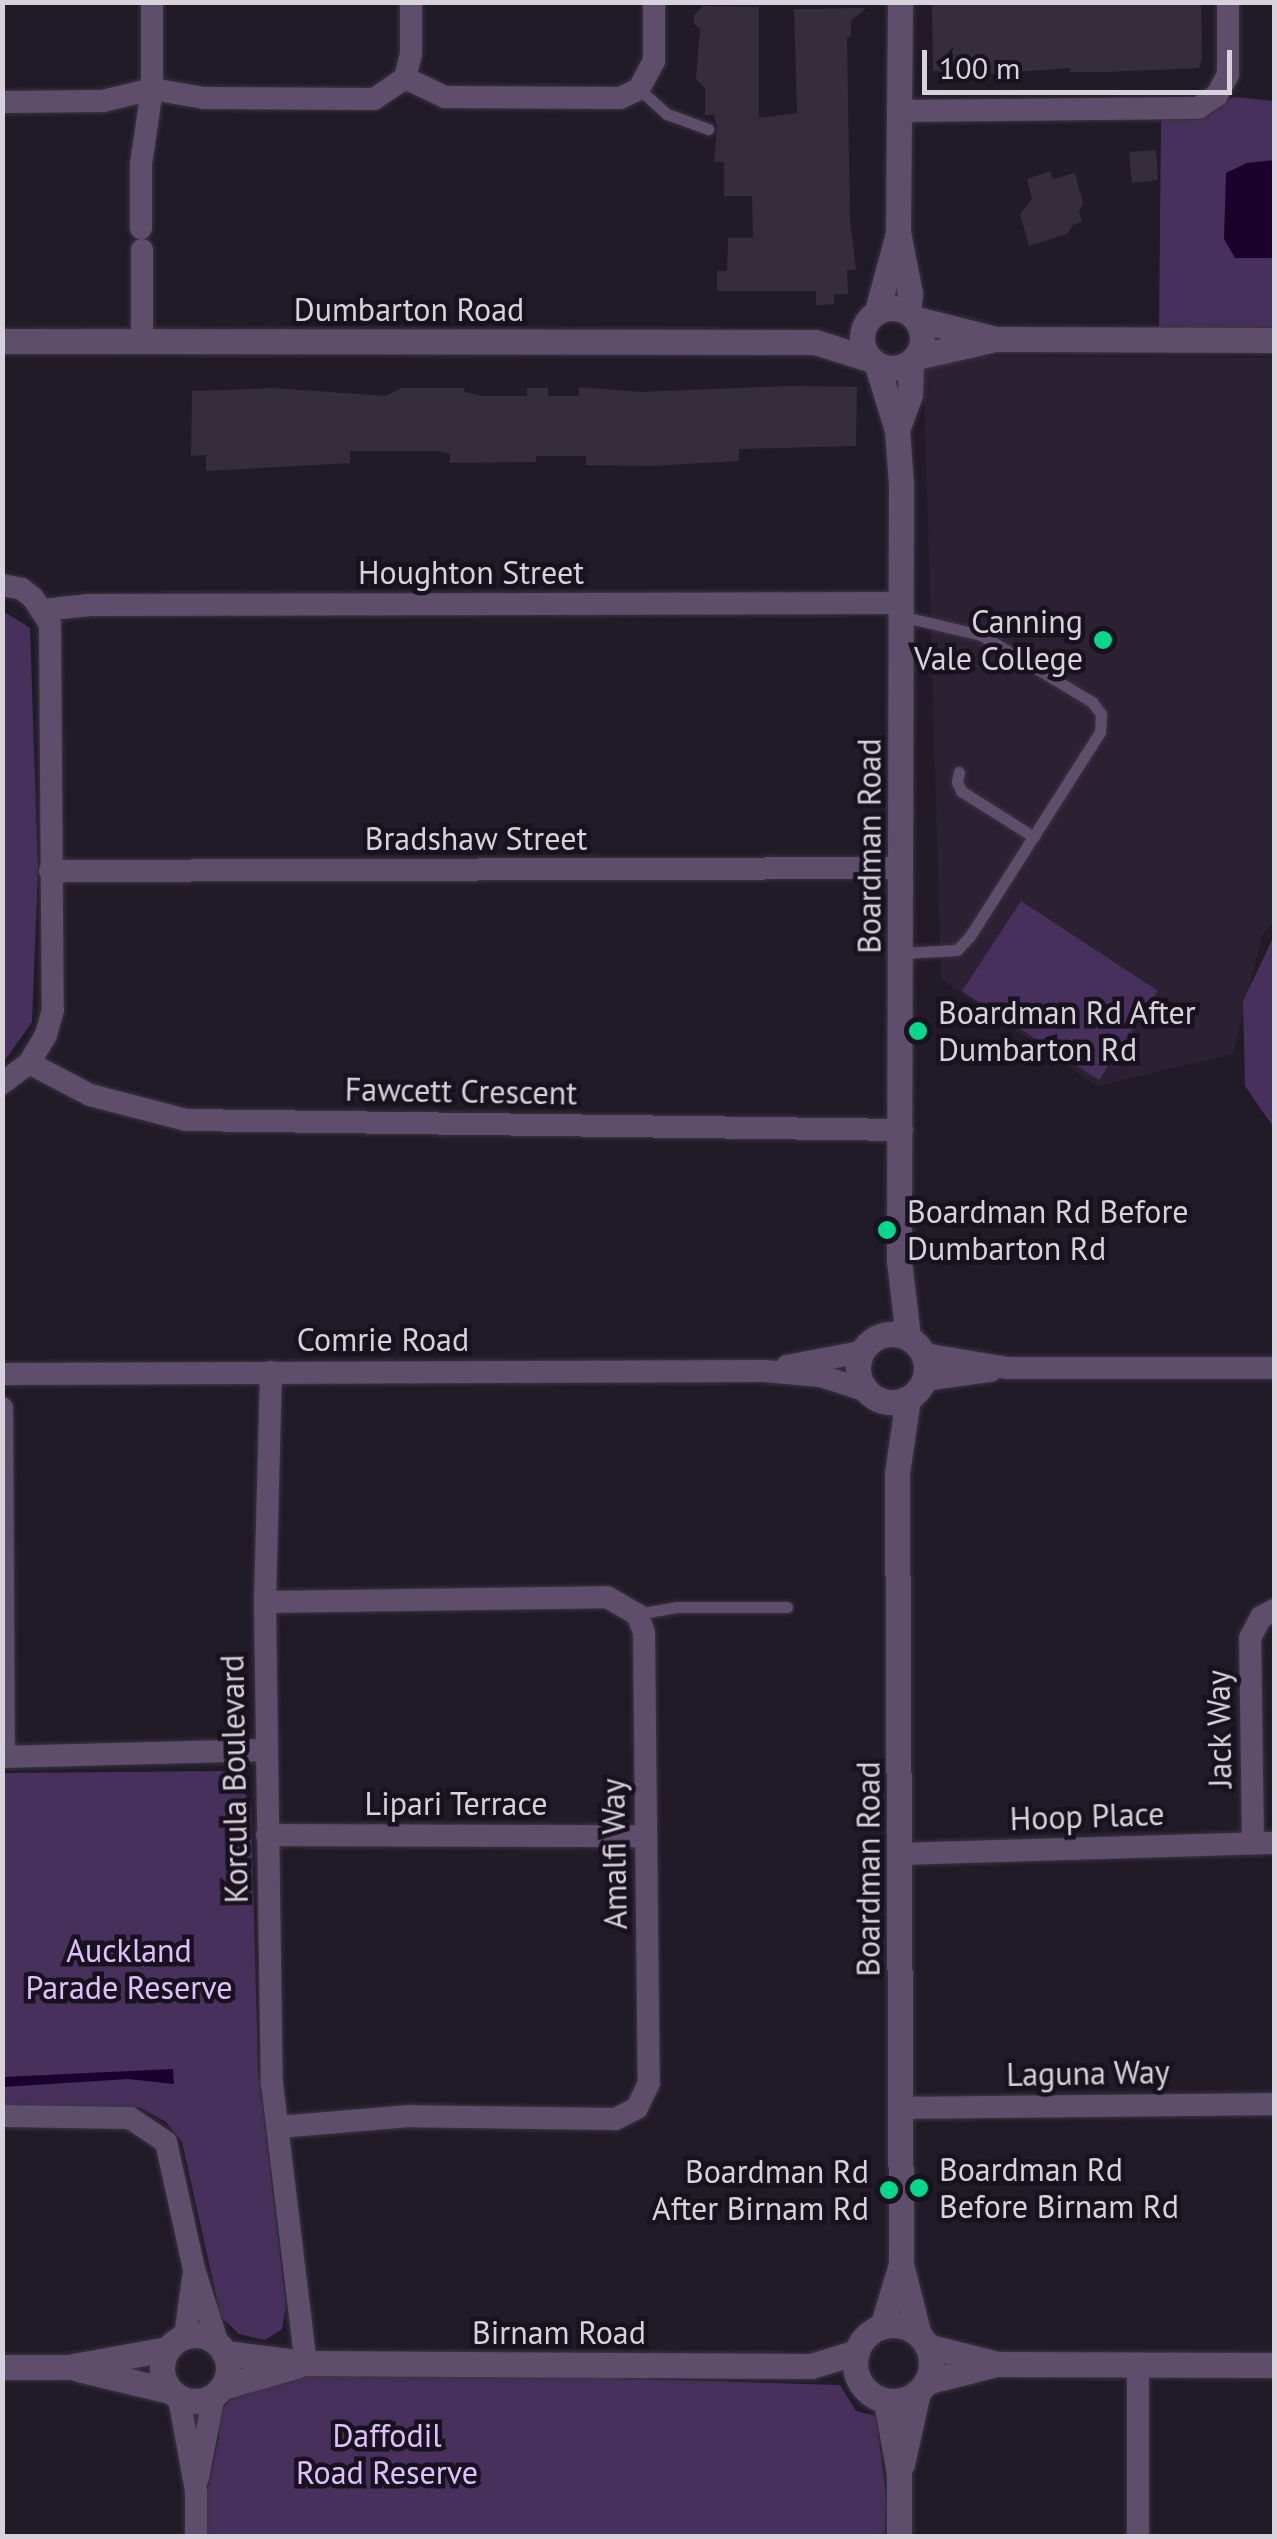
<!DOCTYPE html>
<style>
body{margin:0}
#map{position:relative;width:1277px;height:2539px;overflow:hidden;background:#211a27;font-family:"PT Sans",sans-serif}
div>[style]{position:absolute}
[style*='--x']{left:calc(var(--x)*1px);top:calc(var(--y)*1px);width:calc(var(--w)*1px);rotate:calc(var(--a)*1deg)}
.built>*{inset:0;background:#2b2133}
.green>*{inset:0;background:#48305c}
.water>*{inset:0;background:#1b002c}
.building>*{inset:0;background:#352d3c}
.roads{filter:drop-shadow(0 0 2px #3a3440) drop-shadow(0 0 2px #3a3440)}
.service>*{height:11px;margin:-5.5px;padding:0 5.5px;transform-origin:5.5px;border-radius:5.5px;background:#5e4e6c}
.minor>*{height:22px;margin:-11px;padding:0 11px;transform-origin:11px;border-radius:11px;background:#5e4e6c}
.tertiary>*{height:25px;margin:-12.5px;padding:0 12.5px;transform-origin:12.5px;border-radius:12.5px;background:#5e4e6c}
.tertiary>.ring{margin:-12.5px;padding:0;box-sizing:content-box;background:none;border:25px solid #5e4e6c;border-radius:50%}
.dots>*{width:28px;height:28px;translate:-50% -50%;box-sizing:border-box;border:5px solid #18111e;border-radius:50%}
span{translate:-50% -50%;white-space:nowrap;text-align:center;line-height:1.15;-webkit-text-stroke:9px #18111e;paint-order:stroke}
.street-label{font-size:32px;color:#d7d2db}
.poi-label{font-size:32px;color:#d7d2db}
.right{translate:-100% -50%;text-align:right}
.left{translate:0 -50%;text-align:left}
.park-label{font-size:32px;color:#e0c0fc}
.frame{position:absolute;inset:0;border:5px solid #d7d2db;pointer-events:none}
.scale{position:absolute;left:922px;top:50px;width:310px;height:45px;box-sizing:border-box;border:5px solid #d7d2db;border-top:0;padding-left:12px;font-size:30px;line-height:35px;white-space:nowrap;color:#d7d2db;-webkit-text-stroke:8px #18111e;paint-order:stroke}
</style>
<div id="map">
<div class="built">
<i style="clip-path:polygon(923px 356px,1274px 358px,1274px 922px,1262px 935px,1233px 1054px,1097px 1086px,941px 979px)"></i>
</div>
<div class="green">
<i style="clip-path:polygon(1233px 97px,1274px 101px,1274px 328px,1159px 328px,1161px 120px,1200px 120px)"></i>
<i style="clip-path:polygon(3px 611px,30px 628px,38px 869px,32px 1022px,3px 1063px)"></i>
<i style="clip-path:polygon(1021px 901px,1158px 991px,1099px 1080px,962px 991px)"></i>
<i style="clip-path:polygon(1274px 936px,1274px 1128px,1245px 1086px,1243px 1001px)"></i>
<i style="clip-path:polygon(229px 1771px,251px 1803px,258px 2069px,286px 2305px,282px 2329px,265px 2340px,239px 2334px,221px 2317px,182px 2142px,166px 2122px,141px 2108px,3px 2107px,3px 1773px)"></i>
<i style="clip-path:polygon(344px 2370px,840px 2385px,856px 2411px,876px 2416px,886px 2496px,885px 2536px,205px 2536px,205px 2502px,219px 2438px,219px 2414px,234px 2395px,301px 2373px)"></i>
</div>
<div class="water">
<i style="clip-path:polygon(1274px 160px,1274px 258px,1235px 258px,1224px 239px,1226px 173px,1247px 163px)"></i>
<i style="clip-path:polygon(173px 2069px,174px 2084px,128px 2079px,3px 2087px,3px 2077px)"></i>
</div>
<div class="building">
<i style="clip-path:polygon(939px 2px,1201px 3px,1202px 57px,1199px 68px,1108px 72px,1070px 72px,1070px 68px,991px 74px,933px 71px,932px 6px)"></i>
<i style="clip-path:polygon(703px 6px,759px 7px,759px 118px,797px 113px,794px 9px,866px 8px,851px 21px,851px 36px,847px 37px,850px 220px,856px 270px,847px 270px,848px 294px,834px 294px,834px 304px,816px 305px,816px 291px,717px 291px,717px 271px,727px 271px,728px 238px,753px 238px,752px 196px,724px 196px,724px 162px,714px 162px,717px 126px,714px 115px,705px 115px,705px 88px,696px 79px,700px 29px,694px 24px,694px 15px)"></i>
<i style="clip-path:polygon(1156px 150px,1158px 180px,1132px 183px,1129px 152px)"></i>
<i style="clip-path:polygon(1050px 171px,1053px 179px,1075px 173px,1083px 203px,1079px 212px,1082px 222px,1073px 225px,1067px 234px,1029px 246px,1020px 214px,1032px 199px,1027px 179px)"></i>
<i style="clip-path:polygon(791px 386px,857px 387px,856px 446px,739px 449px,739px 461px,651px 466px,586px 465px,586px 456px,536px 456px,536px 462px,450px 463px,450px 454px,438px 451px,350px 451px,350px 463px,206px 471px,206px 455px,191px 456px,192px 391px,273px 388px,385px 396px,401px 388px,465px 388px,464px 392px,482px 396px,527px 396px,527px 388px,548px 388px,548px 396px,579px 396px,579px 387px,640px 392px)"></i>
</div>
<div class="roads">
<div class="service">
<i style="--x:639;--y:89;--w:38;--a:42"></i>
<i style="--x:667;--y:114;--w:44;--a:20.1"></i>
<i style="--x:900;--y:620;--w:13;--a:-4"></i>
<i style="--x:913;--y:619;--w:70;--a:13.2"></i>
<i style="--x:981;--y:635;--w:130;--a:31.1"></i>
<i style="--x:1092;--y:702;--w:15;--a:53"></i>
<i style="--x:1101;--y:714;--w:18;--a:93"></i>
<i style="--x:1100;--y:732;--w:242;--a:122.5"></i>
<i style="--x:970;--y:936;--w:19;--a:133"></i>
<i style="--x:957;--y:950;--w:55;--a:176.9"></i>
<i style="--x:959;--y:772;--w:10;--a:101"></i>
<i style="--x:957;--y:782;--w:10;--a:66"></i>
<i style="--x:961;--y:791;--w:86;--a:32.2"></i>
<i style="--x:637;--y:1614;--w:41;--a:-9.9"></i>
<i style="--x:677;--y:1607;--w:110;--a:0"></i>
</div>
<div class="minor">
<i style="--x:152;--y:2;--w:87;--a:90"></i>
<i style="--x:152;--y:89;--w:53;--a:9.8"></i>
<i style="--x:204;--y:98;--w:170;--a:0.3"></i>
<i style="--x:374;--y:99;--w:37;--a:-34"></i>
<i style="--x:405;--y:78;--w:25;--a:-76"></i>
<i style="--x:411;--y:54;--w:52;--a:-90"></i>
<i style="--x:405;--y:78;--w:44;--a:25.4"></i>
<i style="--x:445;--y:97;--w:175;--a:0.3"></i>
<i style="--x:620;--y:98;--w:21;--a:-25"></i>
<i style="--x:639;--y:89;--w:32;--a:-62"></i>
<i style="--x:654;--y:61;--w:59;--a:-90"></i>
<i style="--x:2;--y:102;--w:101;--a:-0.6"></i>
<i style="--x:103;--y:101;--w:50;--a:-13.8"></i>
<i style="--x:152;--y:89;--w:76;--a:98.3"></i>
<i style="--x:141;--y:164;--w:64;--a:90"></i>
<i style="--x:900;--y:111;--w:298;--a:-0.6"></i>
<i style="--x:1198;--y:108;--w:23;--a:-34"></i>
<i style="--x:1217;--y:95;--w:24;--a:-62"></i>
<i style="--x:1228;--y:74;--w:72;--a:-90"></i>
<i style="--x:142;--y:250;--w:91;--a:90"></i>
<i style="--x:2;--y:585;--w:20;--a:11"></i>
<i style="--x:22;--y:589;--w:14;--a:39"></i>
<i style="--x:33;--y:598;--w:31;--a:57"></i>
<i style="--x:50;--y:624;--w:386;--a:89.6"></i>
<i style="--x:53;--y:1010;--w:26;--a:106"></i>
<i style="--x:46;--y:1035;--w:33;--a:121"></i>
<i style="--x:29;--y:1063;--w:34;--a:143"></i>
<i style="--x:43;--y:610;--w:47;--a:-6.1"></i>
<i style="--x:90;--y:605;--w:810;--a:-0.14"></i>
<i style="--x:50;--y:871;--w:852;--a:-0.2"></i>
<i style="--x:29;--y:1063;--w:69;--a:27.7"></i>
<i style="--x:90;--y:1095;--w:100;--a:14.5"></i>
<i style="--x:187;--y:1120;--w:715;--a:0.8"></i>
<i style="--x:924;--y:1354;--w:85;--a:9.5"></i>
<i style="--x:1008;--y:1368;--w:266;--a:0"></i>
<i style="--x:787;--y:1366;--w:75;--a:-10.7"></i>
<i style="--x:271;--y:1372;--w:230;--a:91.5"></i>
<i style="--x:265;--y:1602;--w:482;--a:89.2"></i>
<i style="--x:272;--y:2084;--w:281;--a:83.1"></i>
<i style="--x:2;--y:1374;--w:762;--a:-0.23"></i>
<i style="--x:764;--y:1371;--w:57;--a:5"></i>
<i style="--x:821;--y:1376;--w:48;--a:18.1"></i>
<i style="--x:924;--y:1380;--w:67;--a:-7.8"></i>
<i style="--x:2;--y:1408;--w:349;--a:89.7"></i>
<i style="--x:265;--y:1602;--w:342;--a:-0.8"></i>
<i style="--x:607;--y:1597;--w:34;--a:30"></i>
<i style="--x:637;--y:1614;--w:19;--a:69"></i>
<i style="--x:644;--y:1632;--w:451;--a:89.4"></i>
<i style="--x:649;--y:2083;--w:28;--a:116"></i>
<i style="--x:637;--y:2108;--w:25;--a:153"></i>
<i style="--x:615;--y:2119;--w:205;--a:-179.2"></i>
<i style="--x:410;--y:2116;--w:132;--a:175.2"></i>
<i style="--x:2;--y:1757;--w:264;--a:-1.5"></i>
<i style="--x:267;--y:1835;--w:379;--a:0.2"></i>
<i style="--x:1253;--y:1843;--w:205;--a:-90.8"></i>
<i style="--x:1250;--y:1638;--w:24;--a:-62"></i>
<i style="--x:1261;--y:1617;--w:15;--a:-28"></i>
<i style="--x:901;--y:1854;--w:373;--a:-1.7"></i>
<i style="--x:901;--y:2108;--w:373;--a:-0.6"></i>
<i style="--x:2;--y:2116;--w:128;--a:0.9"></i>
<i style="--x:130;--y:2118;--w:43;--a:33.7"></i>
<i style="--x:166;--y:2142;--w:130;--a:77.6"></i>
<i style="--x:194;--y:2269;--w:79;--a:72.3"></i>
<i style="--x:185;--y:2336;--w:59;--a:-82.1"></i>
<i style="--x:1138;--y:2365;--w:171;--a:90"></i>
<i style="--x:179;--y:2398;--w:95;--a:79.6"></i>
<i style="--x:196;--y:2491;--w:45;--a:90"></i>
<i style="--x:198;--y:2478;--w:85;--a:-79.1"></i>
</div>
<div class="tertiary">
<i style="--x:900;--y:2;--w:230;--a:90.5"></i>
<i style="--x:898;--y:232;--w:62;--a:78.9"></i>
<i style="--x:910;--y:293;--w:19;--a:96"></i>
<i class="ring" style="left:862px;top:308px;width:35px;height:35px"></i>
<i style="--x:877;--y:311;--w:77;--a:-74.9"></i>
<i style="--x:916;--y:319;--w:82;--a:14"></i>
<i style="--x:996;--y:339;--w:278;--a:0.2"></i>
<i style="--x:2;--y:341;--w:813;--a:0.07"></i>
<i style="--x:815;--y:342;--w:57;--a:17.5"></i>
<i style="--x:916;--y:357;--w:77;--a:-12.8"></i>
<i style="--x:877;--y:365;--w:68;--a:72.9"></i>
<i style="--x:897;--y:430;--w:54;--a:85.8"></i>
<i style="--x:901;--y:484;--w:777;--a:90.15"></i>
<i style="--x:899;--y:1261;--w:77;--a:83.2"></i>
<i style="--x:897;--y:430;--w:38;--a:-70"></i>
<i style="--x:910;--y:394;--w:31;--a:-88"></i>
<i class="ring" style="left:858px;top:1334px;width:43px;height:43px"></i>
<i style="--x:908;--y:1398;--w:76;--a:98.3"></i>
<i style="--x:897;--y:1473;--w:791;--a:89.71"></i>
<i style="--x:901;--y:2264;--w:73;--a:75.8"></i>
<i class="ring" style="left:855px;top:2325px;width:51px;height:51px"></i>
<i style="--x:882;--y:2327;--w:66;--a:-73.2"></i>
<i class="ring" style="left:162px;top:2335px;width:41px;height:41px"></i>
<i style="--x:927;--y:2346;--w:72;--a:14.4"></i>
<i style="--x:997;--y:2364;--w:277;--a:0.2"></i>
<i style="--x:224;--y:2353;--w:83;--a:7"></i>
<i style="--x:306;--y:2363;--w:505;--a:0.34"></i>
<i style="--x:811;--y:2366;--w:48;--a:-16.9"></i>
<i style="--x:2;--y:2367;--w:66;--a:0"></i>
<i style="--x:68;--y:2367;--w:101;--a:-10.3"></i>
<i style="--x:78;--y:2369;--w:95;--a:13.4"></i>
<i style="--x:926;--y:2382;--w:68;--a:-14.4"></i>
<i style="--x:222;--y:2387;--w:77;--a:-15.8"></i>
<i style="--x:886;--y:2401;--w:74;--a:79.9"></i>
<i style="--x:899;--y:2474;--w:62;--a:90"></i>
<i style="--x:902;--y:2464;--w:74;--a:-77.5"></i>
</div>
</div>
<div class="dots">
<i style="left:1103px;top:640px;background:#03d98b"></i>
<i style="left:918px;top:1031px;background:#03d98b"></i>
<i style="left:887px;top:1230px;background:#03d98b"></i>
<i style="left:919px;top:2188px;background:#03d98b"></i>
<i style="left:889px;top:2190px;background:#03d98b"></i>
</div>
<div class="street-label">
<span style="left:409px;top:309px">Dumbarton Road</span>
<span style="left:471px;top:572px">Houghton Street</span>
<span style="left:476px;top:838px">Bradshaw Street</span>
<span style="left:869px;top:846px;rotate:-90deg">Boardman Road</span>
<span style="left:461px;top:1091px;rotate:1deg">Fawcett Crescent</span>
<span style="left:383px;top:1339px">Comrie Road</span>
<span style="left:1219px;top:1729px;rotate:-91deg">Jack Way</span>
<span style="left:234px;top:1779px;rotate:-91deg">Korcula Boulevard</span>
<span style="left:456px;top:1803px">Lipari Terrace</span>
<span style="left:1087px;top:1816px;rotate:-2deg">Hoop Place</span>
<span style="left:614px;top:1854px;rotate:-91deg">Amalfi Way</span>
<span style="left:868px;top:1869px;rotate:-90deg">Boardman Road</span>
<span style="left:1088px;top:2073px;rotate:-1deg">Laguna Way</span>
<span style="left:559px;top:2332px">Birnam Road</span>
</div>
<div class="poi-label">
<span class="right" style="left:1083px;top:640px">Canning<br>Vale College</span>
<span class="left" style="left:938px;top:1031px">Boardman Rd After<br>Dumbarton Rd</span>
<span class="left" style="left:907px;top:1230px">Boardman Rd Before<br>Dumbarton Rd</span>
<span class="left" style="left:939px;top:2188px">Boardman Rd<br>Before Birnam Rd</span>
<span class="right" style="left:869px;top:2190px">Boardman Rd<br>After Birnam Rd</span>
</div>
<div class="park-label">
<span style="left:129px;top:1969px">Auckland<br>Parade Reserve</span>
<span style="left:387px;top:2454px">Daffodil<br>Road Reserve</span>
</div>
<div class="frame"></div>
<div class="scale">100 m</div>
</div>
